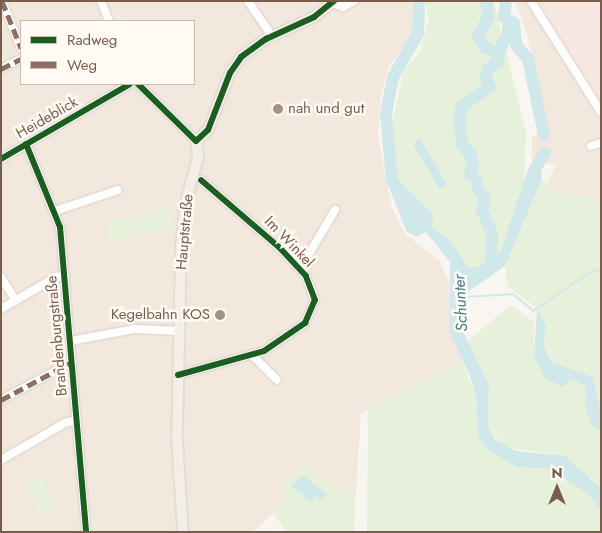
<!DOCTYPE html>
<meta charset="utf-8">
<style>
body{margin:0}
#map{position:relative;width:602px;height:533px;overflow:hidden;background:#f9f5f0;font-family:Jost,sans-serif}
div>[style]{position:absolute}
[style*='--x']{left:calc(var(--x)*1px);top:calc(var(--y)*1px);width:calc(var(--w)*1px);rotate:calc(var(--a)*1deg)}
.residential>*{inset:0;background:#f2e8de}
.commercial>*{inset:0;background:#f6e8e1}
.green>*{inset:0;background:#e7f0db}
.water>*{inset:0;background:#d0e8ea}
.stream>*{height:2px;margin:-1px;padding:0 1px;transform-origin:1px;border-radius:1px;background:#d0e8ea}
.river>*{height:12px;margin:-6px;padding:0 6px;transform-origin:6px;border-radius:6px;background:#d0e8ea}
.roads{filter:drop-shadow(0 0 1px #d7d1cb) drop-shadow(0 0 1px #d7d1cb)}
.minor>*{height:8px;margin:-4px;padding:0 4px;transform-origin:4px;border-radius:4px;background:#fefefd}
.major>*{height:10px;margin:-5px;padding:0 5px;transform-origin:5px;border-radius:5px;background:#f3eee8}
.quiet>*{height:5px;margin-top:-2.5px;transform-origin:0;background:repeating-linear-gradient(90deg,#8d6e63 0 10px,transparent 0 15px)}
.cycleway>*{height:6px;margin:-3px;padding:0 3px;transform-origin:3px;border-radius:3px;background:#1b5e20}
.dots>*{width:14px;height:14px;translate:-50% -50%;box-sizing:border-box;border:2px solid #fffaf3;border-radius:50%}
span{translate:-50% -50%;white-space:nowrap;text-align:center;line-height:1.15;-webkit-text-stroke:5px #fffaf3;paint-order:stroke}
.poi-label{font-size:15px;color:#7a5c4d}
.left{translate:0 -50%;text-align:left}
.right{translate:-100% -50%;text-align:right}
.street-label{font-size:15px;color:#7a5c4d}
.water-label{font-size:16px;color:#437c86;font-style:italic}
.frame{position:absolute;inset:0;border:2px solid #7a5c4d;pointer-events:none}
.legend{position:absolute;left:20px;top:20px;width:175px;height:65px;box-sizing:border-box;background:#fffaf3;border:1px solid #cabbb1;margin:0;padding:6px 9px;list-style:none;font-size:15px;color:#7a5c4d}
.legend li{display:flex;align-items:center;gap:10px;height:25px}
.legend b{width:25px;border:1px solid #cabbb1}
.north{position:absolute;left:532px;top:463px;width:50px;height:50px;-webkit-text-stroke:4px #fffaf3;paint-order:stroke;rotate:0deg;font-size:14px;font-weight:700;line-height:20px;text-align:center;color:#7a5c4d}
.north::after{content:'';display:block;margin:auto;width:18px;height:22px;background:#7a5c4d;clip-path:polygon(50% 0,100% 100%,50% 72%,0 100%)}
</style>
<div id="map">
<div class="residential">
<i style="clip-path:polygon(evenodd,1px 1px,413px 1px,415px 21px,412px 36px,389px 67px,381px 93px,378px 135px,391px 206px,406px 235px,439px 260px,449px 283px,449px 332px,463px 361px,448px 376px,361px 413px,356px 495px,303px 468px,288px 498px,253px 532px,1px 532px,1px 1px,21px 21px,194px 21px,194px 84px,21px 84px,21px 21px)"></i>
<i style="clip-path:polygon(515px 1px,533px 1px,601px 107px,601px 196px,556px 193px,546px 185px,556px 164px,532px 162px,532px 136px,549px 131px,527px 34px)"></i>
</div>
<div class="commercial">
<i style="clip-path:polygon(533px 1px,601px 1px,601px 107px)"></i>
</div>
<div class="green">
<i style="clip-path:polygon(425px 1px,494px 1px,526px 133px,524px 181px,501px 250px,491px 262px,469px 269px,432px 227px,431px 213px,391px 173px,386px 179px,394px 115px,403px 73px,421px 49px,429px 19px)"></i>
<i style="clip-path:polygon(542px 179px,556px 193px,601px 196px,601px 412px,593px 377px,550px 361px,544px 346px,546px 326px,537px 308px,508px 287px,505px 266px)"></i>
<i style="clip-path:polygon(170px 209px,171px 229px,110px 240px,106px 221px)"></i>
<i style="clip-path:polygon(511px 305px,534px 322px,534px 356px,566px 381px,573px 379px,586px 387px,585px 407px,591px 425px,601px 432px,601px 488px,593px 479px,551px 454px,504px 447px,488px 427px,489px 385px,467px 341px)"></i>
<i style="clip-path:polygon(462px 361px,476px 397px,478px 436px,516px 467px,552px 469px,589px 495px,601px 511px,601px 532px,367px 532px,368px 409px)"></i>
<i style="clip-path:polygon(303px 468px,356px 495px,354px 532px,286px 532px,273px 513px,288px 498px,280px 484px)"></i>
<i style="clip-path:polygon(41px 478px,57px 505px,40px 515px,24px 488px)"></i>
</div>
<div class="water">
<i style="clip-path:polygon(420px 139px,447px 184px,445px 187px,439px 188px,414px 146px,415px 141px)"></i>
<i style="clip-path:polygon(540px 162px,542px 179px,505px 266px,469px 291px,464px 309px,464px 333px,489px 385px,488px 427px,496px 440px,516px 451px,565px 456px,601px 488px,601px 511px,589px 495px,552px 469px,517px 467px,486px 449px,478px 436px,476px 397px,470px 376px,449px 332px,450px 262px,426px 232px,417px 237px,406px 231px,386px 179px,391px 173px,433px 215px,432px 227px,452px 242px,469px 269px,491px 262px,501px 250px,525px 178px)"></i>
<i style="clip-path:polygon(537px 308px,546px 326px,544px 346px,550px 361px,593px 377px,601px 412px,601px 432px,591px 425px,585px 407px,586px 387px,573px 379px,562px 387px,544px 377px,534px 356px)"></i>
<i style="clip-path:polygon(303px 475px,326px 494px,324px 499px,313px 496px,313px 502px,309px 500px,291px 486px)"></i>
</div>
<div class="stream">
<i style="--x:465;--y:297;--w:48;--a:-3.6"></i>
<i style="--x:513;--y:294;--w:26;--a:40"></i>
<i style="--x:533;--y:311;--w:71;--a:-34.1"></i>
<i style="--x:592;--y:271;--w:9;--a:-6"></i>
</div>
<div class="river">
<i style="--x:486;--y:1;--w:15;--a:79"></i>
<i style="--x:489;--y:16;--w:23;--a:119"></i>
<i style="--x:478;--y:36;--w:13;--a:61"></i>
<i style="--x:484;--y:47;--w:14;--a:25"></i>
<i style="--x:497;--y:53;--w:8;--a:83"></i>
<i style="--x:498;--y:61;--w:13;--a:141"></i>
<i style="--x:488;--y:69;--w:9;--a:103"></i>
<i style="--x:486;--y:78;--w:10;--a:66"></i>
<i style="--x:490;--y:87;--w:34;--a:146"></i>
<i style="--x:462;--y:106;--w:13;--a:103"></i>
<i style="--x:459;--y:119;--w:26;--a:83"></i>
<i style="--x:462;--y:145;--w:11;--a:45"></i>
<i style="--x:470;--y:153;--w:11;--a:75"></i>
<i style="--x:473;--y:164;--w:11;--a:105"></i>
<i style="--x:470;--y:175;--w:8;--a:40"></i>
<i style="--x:476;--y:180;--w:9;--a:77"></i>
<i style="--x:478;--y:189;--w:11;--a:52"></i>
<i style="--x:485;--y:198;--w:12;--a:104"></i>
<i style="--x:482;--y:210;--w:26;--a:67"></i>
<i style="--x:492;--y:234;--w:28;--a:92"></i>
<i style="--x:506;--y:1;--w:16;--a:97"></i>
<i style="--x:504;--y:17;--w:12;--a:31"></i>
<i style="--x:514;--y:23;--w:22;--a:85"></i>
<i style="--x:516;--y:45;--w:18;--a:49"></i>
<i style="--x:528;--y:59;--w:78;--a:78.1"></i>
<i style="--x:498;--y:55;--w:24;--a:-66"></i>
<i style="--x:508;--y:33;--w:13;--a:-86"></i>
<i style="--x:532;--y:175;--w:26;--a:-61"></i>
<i style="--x:398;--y:188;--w:9;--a:-131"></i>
<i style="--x:392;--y:181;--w:68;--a:-95"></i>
<i style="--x:386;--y:113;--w:37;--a:-79"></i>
<i style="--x:393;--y:77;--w:50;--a:-59.8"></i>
<i style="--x:418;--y:34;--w:33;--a:-88"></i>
</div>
<div class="roads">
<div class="minor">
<i style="--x:2;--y:1;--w:51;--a:68"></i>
<i style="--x:101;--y:1;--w:22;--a:68"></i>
<i style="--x:248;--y:1;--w:42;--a:55.6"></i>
<i style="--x:531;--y:1;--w:131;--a:57.8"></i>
<i style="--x:333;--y:3;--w:11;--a:22"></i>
<i style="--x:343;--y:7;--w:13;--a:-29"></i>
<i style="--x:1;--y:69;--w:22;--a:-27"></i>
<i style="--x:138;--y:84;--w:81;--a:44.5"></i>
<i style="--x:26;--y:144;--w:90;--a:67.7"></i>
<i style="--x:60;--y:227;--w:306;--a:85.1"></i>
<i style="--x:591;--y:146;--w:10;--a:-17"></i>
<i style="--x:1;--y:159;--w:149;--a:-30.2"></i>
<i style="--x:55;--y:211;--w:66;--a:-18.4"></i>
<i style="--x:300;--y:269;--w:69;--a:-59.3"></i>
<i style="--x:1;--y:277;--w:28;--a:58"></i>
<i style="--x:1;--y:309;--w:64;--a:-30.2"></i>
<i style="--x:56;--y:277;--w:9;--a:-6"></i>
<i style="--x:70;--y:341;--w:66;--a:-10.5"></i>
<i style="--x:135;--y:329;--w:44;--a:2.6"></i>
<i style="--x:252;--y:355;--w:35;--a:45"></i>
<i style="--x:178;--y:375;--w:89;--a:-15.6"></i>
<i style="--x:264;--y:351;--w:50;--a:-34.3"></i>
<i style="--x:305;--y:323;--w:25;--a:-67"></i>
<i style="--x:315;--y:300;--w:26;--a:-111"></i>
<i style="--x:306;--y:276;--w:38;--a:-133"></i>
<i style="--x:280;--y:248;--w:104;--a:-139.3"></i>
<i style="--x:1;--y:400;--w:81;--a:-28.2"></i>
<i style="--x:1;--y:460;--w:74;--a:-30"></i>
<i style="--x:65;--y:423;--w:12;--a:-14"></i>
</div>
<div class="major">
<i style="--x:183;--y:532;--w:94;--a:-93.7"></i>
<i style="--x:177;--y:438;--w:194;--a:-88.8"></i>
<i style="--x:181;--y:244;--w:43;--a:-83.4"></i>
<i style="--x:186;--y:201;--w:46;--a:-74.7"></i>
<i style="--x:198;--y:157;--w:16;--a:-97"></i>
<i style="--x:196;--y:141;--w:16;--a:-43"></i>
<i style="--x:208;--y:130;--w:61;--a:-68.9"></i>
<i style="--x:230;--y:73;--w:19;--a:-55"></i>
<i style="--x:241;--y:57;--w:31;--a:-36"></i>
<i style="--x:266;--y:39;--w:53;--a:-24.6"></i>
<i style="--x:314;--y:17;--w:26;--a:-39"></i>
</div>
</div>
<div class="quiet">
<i style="--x:2;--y:1;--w:51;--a:68"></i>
<i style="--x:1;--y:69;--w:22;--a:-27"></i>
<i style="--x:1;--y:400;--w:81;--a:-28.2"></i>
</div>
<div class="cycleway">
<i style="--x:138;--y:84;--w:81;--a:44.5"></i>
<i style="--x:196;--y:141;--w:16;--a:-43"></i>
<i style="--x:208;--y:130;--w:61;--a:-68.9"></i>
<i style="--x:230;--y:73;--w:19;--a:-55"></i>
<i style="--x:241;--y:57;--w:31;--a:-36"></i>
<i style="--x:266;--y:39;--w:53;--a:-24.6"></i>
<i style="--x:314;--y:17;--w:26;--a:-39"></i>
<i style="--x:26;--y:144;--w:90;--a:67.7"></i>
<i style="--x:60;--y:227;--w:306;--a:85.1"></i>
<i style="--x:1;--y:159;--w:149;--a:-30.2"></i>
<i style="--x:178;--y:375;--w:89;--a:-15.6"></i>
<i style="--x:264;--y:351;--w:50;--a:-34.3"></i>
<i style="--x:305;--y:323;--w:25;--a:-67"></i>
<i style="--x:315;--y:300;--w:26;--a:-111"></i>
<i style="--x:306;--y:276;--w:38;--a:-133"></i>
<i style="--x:280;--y:248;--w:104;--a:-139.3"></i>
</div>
<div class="dots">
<i style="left:278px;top:109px;background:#a69286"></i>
<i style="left:220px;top:315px;background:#a69286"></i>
</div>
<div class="poi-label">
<span class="left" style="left:288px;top:109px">nah und gut</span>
<span class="right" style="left:210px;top:315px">Kegelbahn KOS</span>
</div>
<div class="street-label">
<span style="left:47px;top:118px;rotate:-30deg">Heideblick</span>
<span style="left:185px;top:232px;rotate:-85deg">Hauptstraße</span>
<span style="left:289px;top:242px;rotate:46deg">Im Winkel</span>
<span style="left:57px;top:336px;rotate:-95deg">Brandenburgstraße</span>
</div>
<div class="water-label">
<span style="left:461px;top:303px;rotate:-93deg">Schunter</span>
</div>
<div class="frame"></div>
<ul class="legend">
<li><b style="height:6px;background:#1b5e20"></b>Radweg</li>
<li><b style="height:6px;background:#8d6e63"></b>Weg</li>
</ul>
<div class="north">N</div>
</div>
